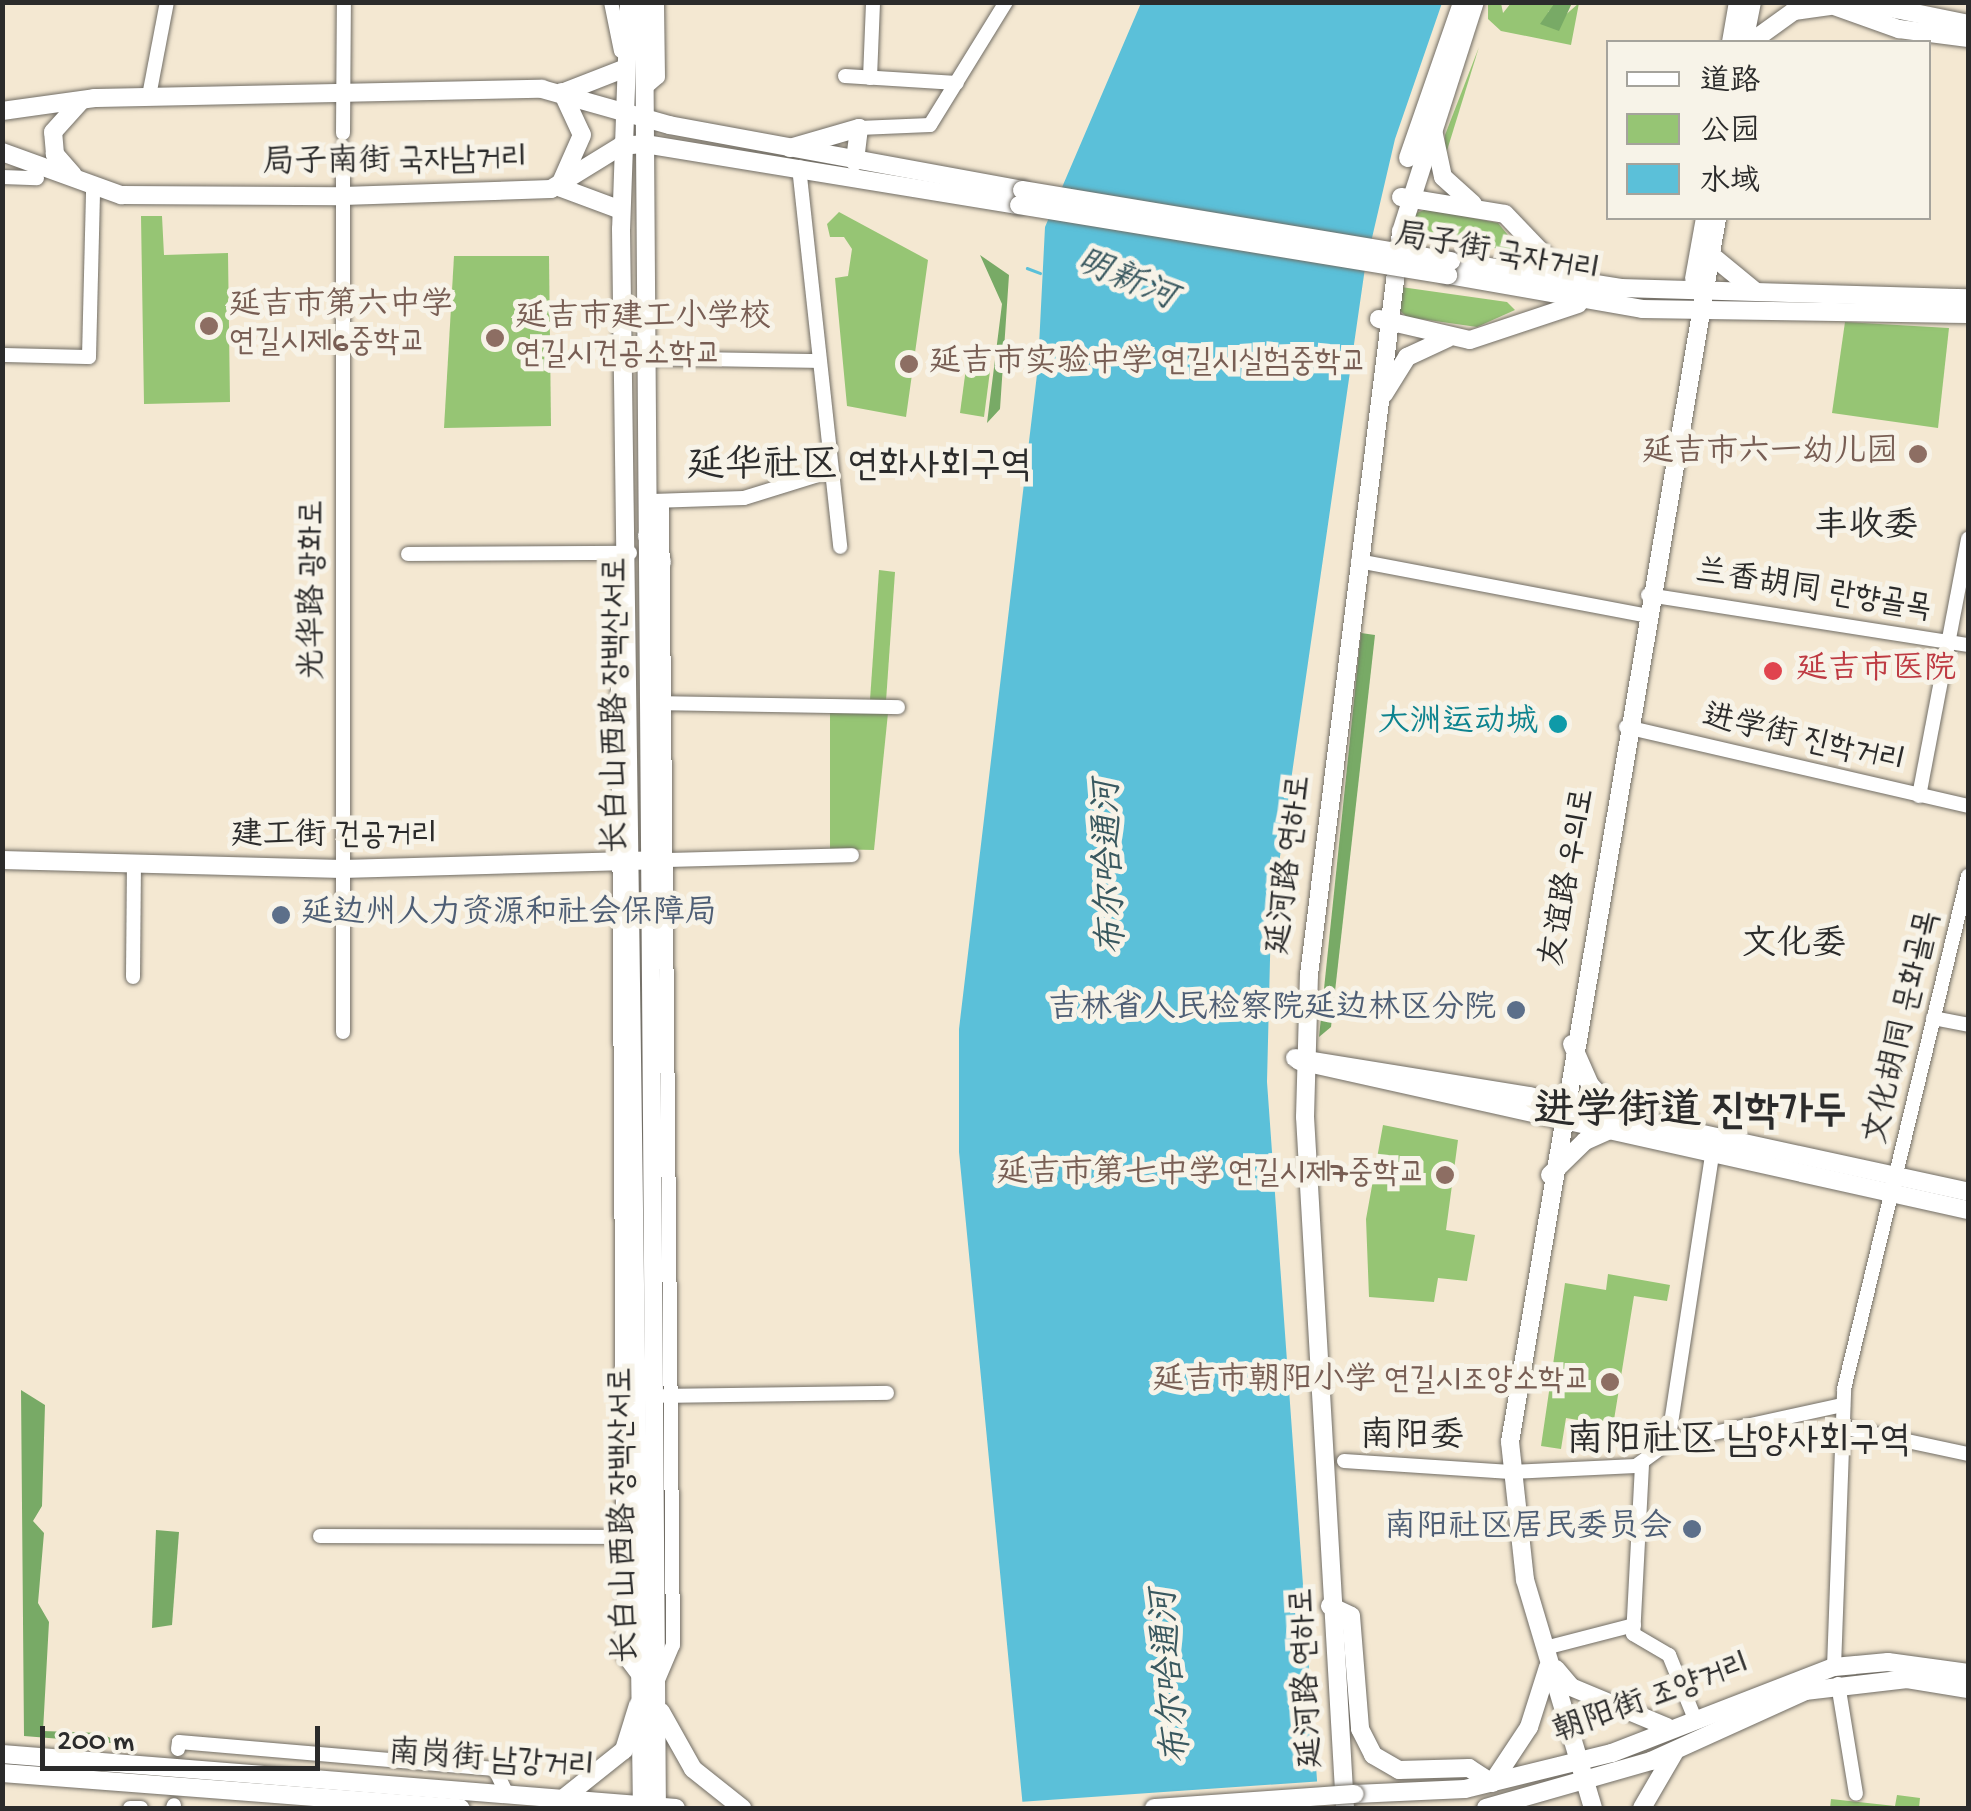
<!DOCTYPE html>
<meta charset="utf-8">
<style>
body{margin:0}
#map{position:relative;width:1971px;height:1811px;overflow:hidden;background:#f4e8d2;font-family:"Gochi Hand","LXGW WenKai TC","Poor Story",sans-serif}
div>[style]{position:absolute}
[style*='--x']{left:calc(var(--x)*1px);top:calc(var(--y)*1px);width:calc(var(--w)*1px);rotate:calc(var(--a)*1deg)}
.green>*{inset:0;background:#96c574}
.forest>*{inset:0;background:#78aa66}
.water>*{inset:0;background:#5bc0d9}
.pier>*{inset:0;background:#f4e8d2}
.stream>*{height:2.5px;margin:-1.25px;padding:0 1.25px;transform-origin:1.25px;border-radius:1.25px;background:#5bc0d9}
.roads{filter:drop-shadow(0 0 2px #716d65) drop-shadow(0 0 2px #716d65)}
.minor>*{height:14px;margin:-7px;padding:0 7px;transform-origin:7px;border-radius:7px;background:#fff}
.major>*{height:18px;margin:-9px;padding:0 9px;transform-origin:9px;border-radius:9px;background:#fff}
.bridges{filter:drop-shadow(0 0 2px #716d65) drop-shadow(0 0 2px #716d65)}
.major-bridge>*{height:18px;margin:-9px;padding:0 9px;transform-origin:9px;border-radius:9px;background:#fff}
.dots>*{width:28px;height:28px;translate:-50% -50%;box-sizing:border-box;border:5px solid #f7f3e8;border-radius:50%}
span{translate:-50% -50%;white-space:nowrap;text-align:center;line-height:1.15;-webkit-text-stroke:10px #f7f3e8;paint-order:stroke}
.street-label{font-size:32px;color:#2b2b2b}
.education-label{font-size:32px;color:#785e54}
.left{translate:0 -50%;text-align:left}
.right{translate:-100% -50%;text-align:right}
.health-label{font-size:32px;color:#be3a42}
.culture-label{font-size:32px;color:#0d838f}
.service-label{font-size:32px;color:#4e5e75}
.water-label{font-size:35px;color:#39585f;font-style:italic}
.neighbourhood-label{font-size:35px;color:#2b2b2b}
.quarter-label{font-size:38px;color:#2b2b2b}
.district-label{font-size:42px;color:#2b2b2b;font-weight:700}
.frame{position:absolute;inset:0;border:5px solid #2b2b2b;pointer-events:none}
.legend{position:absolute;left:1606px;top:40px;width:325px;height:180px;box-sizing:border-box;background:#f7f3e8;border:2px solid #a5a39c;margin:0;padding:12px 18px;list-style:none;font-size:30px;color:#2b2b2b}
.legend li{display:flex;align-items:center;gap:20px;height:50px}
.legend b{width:50px;border:2px solid #a5a39c}
.scale{position:absolute;left:40px;top:1726px;width:280px;height:45px;box-sizing:border-box;border:5px solid #2b2b2b;border-top:0;padding-left:12px;font-size:30px;line-height:35px;white-space:nowrap;color:#2b2b2b;-webkit-text-stroke:8px #f7f3e8;paint-order:stroke}
</style>
<div id="map">
<div class="green">
<i style="clip-path:polygon(1488px 3px,1501px 3px,1503px 13px,1511px 3px,1561px 3px,1548px 12px,1562px 18px,1579px 3px,1571px 45px,1501px 31px,1488px 19px)"></i>
<i style="clip-path:polygon(1479px 47px,1445px 157px,1445px 135px)"></i>
<i style="clip-path:polygon(1427px 209px,1498px 223px,1522px 252px,1410px 236px,1416px 213px)"></i>
<i style="clip-path:polygon(839px 212px,928px 260px,906px 417px,847px 406px,835px 278px,848px 276px,852px 249px,844px 237px,830px 237px,827px 224px)"></i>
<i style="clip-path:polygon(141px 216px,162px 216px,164px 255px,228px 253px,230px 402px,144px 404px)"></i>
<i style="clip-path:polygon(454px 256px,549px 256px,551px 426px,444px 428px)"></i>
<i style="clip-path:polygon(1401px 287px,1507px 302px,1515px 310px,1477px 327px,1407px 317px,1398px 309px)"></i>
<i style="clip-path:polygon(1845px 322px,1949px 328px,1938px 428px,1832px 413px)"></i>
<i style="clip-path:polygon(966px 368px,990px 371px,984px 417px,960px 413px)"></i>
<i style="clip-path:polygon(879px 570px,895px 572px,886px 701px,870px 700px)"></i>
<i style="clip-path:polygon(830px 707px,888px 713px,874px 850px,830px 849px)"></i>
<i style="clip-path:polygon(1383px 1125px,1458px 1140px,1446px 1230px,1475px 1235px,1467px 1281px,1438px 1278px,1434px 1302px,1369px 1297px,1366px 1219px)"></i>
<i style="clip-path:polygon(1608px 1274px,1670px 1285px,1667px 1301px,1634px 1296px,1613px 1426px,1566px 1418px,1561px 1449px,1541px 1446px,1565px 1283px,1606px 1290px)"></i>
<i style="clip-path:polygon(1897px 1795px,1920px 1798px,1919px 1808px,1830px 1808px,1831px 1799px,1895px 1806px)"></i>
</div>
<div class="forest">
<i style="clip-path:polygon(1572px 3px,1559px 31px,1540px 24px,1554px 4px)"></i>
<i style="clip-path:polygon(980px 255px,1009px 275px,1000px 409px,987px 423px,1002px 304px)"></i>
<i style="clip-path:polygon(1361px 633px,1375px 635px,1331px 1027px,1319px 1037px)"></i>
<i style="clip-path:polygon(21px 1390px,45px 1405px,42px 1506px,33px 1521px,44px 1533px,38px 1603px,49px 1622px,43px 1731px,100px 1733px,123px 1744px,24px 1736px)"></i>
<i style="clip-path:polygon(156px 1530px,179px 1532px,172px 1625px,152px 1628px)"></i>
</div>
<div class="water">
<i style="clip-path:polygon(1141px 3px,1442px 3px,1395px 139px,1365px 268px,1271px 919px,1267px 1082px,1319px 1808px,1023px 1808px,959px 1152px,959px 1029px,1038px 366px,1045px 227px)"></i>
</div>
<div class="pier">
<i style="clip-path:polygon(1324px 1781px,1324px 1808px,1018px 1808px,1019px 1802px)"></i>
</div>
<div class="stream">
<i style="--x:1027;--y:268;--w:14;--a:21"></i>
</div>
<div class="roads">
<div class="minor">
<i style="--x:611;--y:2;--w:50;--a:78.5"></i>
<i style="--x:845;--y:76;--w:112;--a:3.6"></i>
<i style="--x:870;--y:78;--w:76;--a:-87.7"></i>
<i style="--x:644;--y:89;--w:18;--a:-41"></i>
<i style="--x:658;--y:77;--w:75;--a:-90.8"></i>
<i style="--x:149;--y:96;--w:96;--a:-79.2"></i>
<i style="--x:859;--y:128;--w:71;--a:-2.4"></i>
<i style="--x:930;--y:125;--w:145;--a:-58.3"></i>
<i style="--x:343;--y:133;--w:131;--a:-89.6"></i>
<i style="--x:343;--y:148;--w:884;--a:90"></i>
<i style="--x:799;--y:167;--w:382;--a:83.8"></i>
<i style="--x:2;--y:177;--w:35;--a:2"></i>
<i style="--x:2;--y:355;--w:87;--a:1.3"></i>
<i style="--x:89;--y:357;--w:169;--a:-88.6"></i>
<i style="--x:645;--y:358;--w:172;--a:1"></i>
<i style="--x:652;--y:501;--w:92;--a:-1.9"></i>
<i style="--x:744;--y:498;--w:91;--a:-17.2"></i>
<i style="--x:408;--y:554;--w:222;--a:-0.3"></i>
<i style="--x:1358;--y:561;--w:292;--a:10.7"></i>
<i style="--x:1648;--y:595;--w:324;--a:8.9"></i>
<i style="--x:618;--y:609;--w:1047;--a:89.67"></i>
<i style="--x:624;--y:1656;--w:30;--a:53"></i>
<i style="--x:659;--y:703;--w:239;--a:1"></i>
<i style="--x:1626;--y:727;--w:351;--a:13"></i>
<i style="--x:1919;--y:796;--w:262;--a:-79.2"></i>
<i style="--x:665;--y:860;--w:187;--a:-1.5"></i>
<i style="--x:133;--y:977;--w:112;--a:-89.5"></i>
<i style="--x:1933;--y:1018;--w:36;--a:11"></i>
<i style="--x:665;--y:1396;--w:222;--a:-0.8"></i>
<i style="--x:1842;--y:1427;--w:129;--a:12.1"></i>
<i style="--x:1668;--y:1443;--w:296;--a:-81.3"></i>
<i style="--x:1344;--y:1461;--w:167;--a:3.8"></i>
<i style="--x:1511;--y:1472;--w:125;--a:-2.7"></i>
<i style="--x:1636;--y:1466;--w:39;--a:-36"></i>
<i style="--x:1668;--y:1443;--w:179;--a:-12.3"></i>
<i style="--x:1642;--y:1465;--w:169;--a:93"></i>
<i style="--x:1633;--y:1634;--w:42;--a:30.3"></i>
<i style="--x:1669;--y:1655;--w:69;--a:67.9"></i>
<i style="--x:320;--y:1536;--w:309;--a:0.2"></i>
<i style="--x:1545;--y:1648;--w:92;--a:-14.5"></i>
<i style="--x:1834;--y:1667;--w:278;--a:-87.9"></i>
<i style="--x:1844;--y:1389;--w:528;--a:-76.41"></i>
<i style="--x:658;--y:1680;--w:38;--a:-67"></i>
<i style="--x:673;--y:1645;--w:1144;--a:-90.55"></i>
<i style="--x:1838;--y:1684;--w:111;--a:80.7"></i>
<i style="--x:178;--y:1749;--w:7;--a:-82"></i>
<i style="--x:179;--y:1742;--w:317;--a:4.9"></i>
<i style="--x:495;--y:1769;--w:26;--a:65"></i>
<i style="--x:130;--y:1808;--w:11;--a:0"></i>
<i style="--x:173;--y:1808;--w:3;--a:-72"></i>
</div>
<div class="major">
<i style="--x:629;--y:2;--w:227;--a:92"></i>
<i style="--x:621;--y:229;--w:1579;--a:89.24"></i>
<i style="--x:644;--y:2;--w:1806;--a:89.59"></i>
<i style="--x:1823;--y:2;--w:81;--a:19.6"></i>
<i style="--x:1899;--y:29;--w:70;--a:7.4"></i>
<i style="--x:1861;--y:2;--w:109;--a:11.6"></i>
<i style="--x:1731;--y:42;--w:41;--a:-80.1"></i>
<i style="--x:1744;--y:42;--w:41;--a:-78.7"></i>
<i style="--x:1751;--y:42;--w:53;--a:-35.8"></i>
<i style="--x:1794;--y:11;--w:36;--a:-8"></i>
<i style="--x:567;--y:91;--w:58;--a:-21.3"></i>
<i style="--x:562;--y:92;--w:47;--a:65.1"></i>
<i style="--x:582;--y:135;--w:57;--a:113.9"></i>
<i style="--x:559;--y:187;--w:66;--a:20.4"></i>
<i style="--x:2;--y:111;--w:93;--a:-8"></i>
<i style="--x:94;--y:98;--w:448;--a:-1.2"></i>
<i style="--x:542;--y:89;--w:132;--a:15.8"></i>
<i style="--x:669;--y:125;--w:359;--a:10.4"></i>
<i style="--x:1433;--y:130;--w:48;--a:78"></i>
<i style="--x:1443;--y:177;--w:40;--a:42"></i>
<i style="--x:790;--y:148;--w:72;--a:-16.2"></i>
<i style="--x:859;--y:128;--w:34;--a:97"></i>
<i style="--x:2;--y:152;--w:127;--a:19.9"></i>
<i style="--x:121;--y:195;--w:222;--a:0.3"></i>
<i style="--x:343;--y:196;--w:208;--a:-1.9"></i>
<i style="--x:551;--y:189;--w:82;--a:-31.6"></i>
<i style="--x:621;--y:146;--w:24;--a:-5"></i>
<i style="--x:645;--y:144;--w:379;--a:9.3"></i>
<i style="--x:1408;--y:158;--w:164;--a:-70.8"></i>
<i style="--x:73;--y:175;--w:28;--a:-131"></i>
<i style="--x:55;--y:154;--w:22;--a:-95"></i>
<i style="--x:53;--y:132;--w:42;--a:-47.9"></i>
<i style="--x:1401;--y:197;--w:105;--a:9.3"></i>
<i style="--x:1505;--y:214;--w:93;--a:46.3"></i>
<i style="--x:1711;--y:255;--w:57;--a:39.3"></i>
<i style="--x:1451;--y:261;--w:172;--a:9"></i>
<i style="--x:1621;--y:288;--w:347;--a:1.7"></i>
<i style="--x:1448;--y:275;--w:197;--a:9.9"></i>
<i style="--x:1642;--y:309;--w:326;--a:0.9"></i>
<i style="--x:1694;--y:279;--w:62;--a:-79.8"></i>
<i style="--x:1379;--y:319;--w:93;--a:13"></i>
<i style="--x:1470;--y:340;--w:114;--a:-18.4"></i>
<i style="--x:1384;--y:394;--w:44;--a:-58.1"></i>
<i style="--x:1407;--y:357;--w:45;--a:-24.9"></i>
<i style="--x:647;--y:536;--w:30;--a:60"></i>
<i style="--x:2;--y:860;--w:340;--a:1.5"></i>
<i style="--x:342;--y:869;--w:323;--a:-1.6"></i>
<i style="--x:1572;--y:1044;--w:45;--a:66.3"></i>
<i style="--x:1590;--y:1085;--w:38;--a:47"></i>
<i style="--x:1295;--y:1058;--w:237;--a:9.2"></i>
<i style="--x:1529;--y:1096;--w:449;--a:12.3"></i>
<i style="--x:1299;--y:1061;--w:685;--a:12.56"></i>
<i style="--x:1550;--y:1175;--w:49;--a:-44.2"></i>
<i style="--x:1585;--y:1141;--w:30;--a:-24"></i>
<i style="--x:1330;--y:1606;--w:23;--a:25"></i>
<i style="--x:1351;--y:1616;--w:113;--a:85.4"></i>
<i style="--x:1360;--y:1729;--w:29;--a:63"></i>
<i style="--x:1373;--y:1755;--w:30;--a:30"></i>
<i style="--x:1399;--y:1770;--w:70;--a:-1.6"></i>
<i style="--x:1469;--y:1768;--w:27;--a:33"></i>
<i style="--x:1556;--y:1669;--w:23;--a:50"></i>
<i style="--x:1571;--y:1687;--w:104;--a:22.6"></i>
<i style="--x:661;--y:1712;--w:65;--a:60.7"></i>
<i style="--x:693;--y:1769;--w:63;--a:38.5"></i>
<i style="--x:2;--y:1754;--w:676;--a:4.58"></i>
<i style="--x:2;--y:1773;--w:460;--a:4.4"></i>
<i style="--x:1492;--y:1783;--w:67;--a:-56.5"></i>
<i style="--x:1529;--y:1727;--w:63;--a:-72.4"></i>
<i style="--x:1355;--y:1794;--w:110;--a:-2.6"></i>
<i style="--x:1465;--y:1789;--w:151;--a:-13.8"></i>
<i style="--x:1612;--y:1753;--w:238;--a:-21.2"></i>
<i style="--x:1834;--y:1667;--w:54;--a:-5.3"></i>
<i style="--x:1888;--y:1662;--w:81;--a:7.8"></i>
<i style="--x:565;--y:1797;--w:75;--a:-38.5"></i>
<i style="--x:624;--y:1750;--w:47;--a:-72.7"></i>
<i style="--x:1345;--y:1808;--w:692;--a:-93.31"></i>
<i style="--x:1305;--y:1117;--w:142;--a:-88.4"></i>
<i style="--x:1309;--y:975;--w:749;--a:-82.94"></i>
<i style="--x:1401;--y:232;--w:242;--a:-72.2"></i>
<i style="--x:1486;--y:1808;--w:172;--a:-15.9"></i>
<i style="--x:1651;--y:1761;--w:169;--a:-24.4"></i>
<i style="--x:1805;--y:1691;--w:103;--a:-6.7"></i>
<i style="--x:1907;--y:1679;--w:62;--a:9.3"></i>
<i style="--x:1593;--y:1808;--w:238;--a:-106.6"></i>
<i style="--x:1525;--y:1580;--w:139;--a:-96.2"></i>
<i style="--x:1510;--y:1442;--w:1241;--a:-80.4"></i>
<i style="--x:1642;--y:1808;--w:64;--a:-59.8"></i>
</div>
</div>
<div class="bridges">
<div class="major-bridge">
<i style="--x:1022;--y:190;--w:435;--a:9.4"></i>
<i style="--x:1019;--y:205;--w:435;--a:9.3"></i>
<i style="--x:1154;--y:1808;--w:201;--a:-4"></i>
</div>
</div>
<div class="dots">
<i style="left:209px;top:326px;background:#8d6e63"></i>
<i style="left:495px;top:338px;background:#8d6e63"></i>
<i style="left:909px;top:364px;background:#8d6e63"></i>
<i style="left:1918px;top:454px;background:#8d6e63"></i>
<i style="left:1773px;top:671px;background:#e0444e"></i>
<i style="left:1558px;top:724px;background:#0f9aa8"></i>
<i style="left:281px;top:915px;background:#5c6f8a"></i>
<i style="left:1516px;top:1010px;background:#5c6f8a"></i>
<i style="left:1445px;top:1175px;background:#8d6e63"></i>
<i style="left:1610px;top:1382px;background:#8d6e63"></i>
<i style="left:1692px;top:1529px;background:#5c6f8a"></i>
</div>
<div class="street-label">
<span style="left:395px;top:163px;rotate:-1deg">局子南街 국자남거리</span>
<span style="left:1497px;top:255px;rotate:10deg">局子街 국자거리</span>
<span style="left:315px;top:590px;rotate:-90deg">光华路 광화로</span>
<span style="left:1813px;top:592px;rotate:9deg">兰香胡同 란향골목</span>
<span style="left:618px;top:705px;rotate:-90deg">长白山西路 장백산서로</span>
<span style="left:1803px;top:741px;rotate:13deg">进学街 진학거리</span>
<span style="left:334px;top:837px">建工街 건공거리</span>
<span style="left:1291px;top:865px;rotate:-83deg">延河路 연하로</span>
<span style="left:1570px;top:878px;rotate:-80deg">友谊路 우의로</span>
<span style="left:1904px;top:1028px;rotate:-77deg">文化胡同 문화골목</span>
<span style="left:626px;top:1515px;rotate:-91deg">长白山西路 장백산서로</span>
<span style="left:1309px;top:1678px;rotate:-93deg">延河路 연하로</span>
<span style="left:1652px;top:1700px;rotate:-20deg">朝阳街 조양거리</span>
<span style="left:491px;top:1762px;rotate:4deg">南岗街 남강거리</span>
</div>
<div class="education-label">
<span class="left" style="left:229px;top:326px">延吉市第六中学<br>연길시제6중학교</span>
<span class="left" style="left:515px;top:338px">延吉市建工小学校<br>연길시건공소학교</span>
<span class="left" style="left:929px;top:364px">延吉市实验中学 연길시실험중학교</span>
<span class="right" style="left:1898px;top:454px">延吉市六一幼儿园</span>
<span class="right" style="left:1425px;top:1175px">延吉市第七中学 연길시제7중학교</span>
<span class="right" style="left:1590px;top:1382px">延吉市朝阳小学 연길시조양소학교</span>
</div>
<div class="health-label">
<span class="left" style="left:1796px;top:671px">延吉市医院</span>
</div>
<div class="culture-label">
<span class="right" style="left:1538px;top:724px">大洲运动城</span>
</div>
<div class="service-label">
<span class="left" style="left:301px;top:915px">延边州人力资源和社会保障局</span>
<span class="right" style="left:1496px;top:1010px">吉林省人民检察院延边林区分院</span>
<span class="right" style="left:1672px;top:1529px">南阳社区居民委员会</span>
</div>
<div class="water-label">
<span style="left:1125px;top:282px;rotate:23deg">明新河</span>
<span style="left:1113px;top:867px;rotate:-92deg">布尔哈通河</span>
<span style="left:1174px;top:1676px;rotate:-95deg">布尔哈通河</span>
</div>
<div class="neighbourhood-label">
<span style="left:1866px;top:529px">丰收委</span>
<span style="left:1794px;top:947px">文化委</span>
<span style="left:1412px;top:1439px">南阳委</span>
</div>
<div class="quarter-label">
<span style="left:859px;top:469px">延华社区 연화사회구역</span>
<span style="left:1738px;top:1444px">南阳社区 남양사회구역</span>
</div>
<div class="district-label">
<span style="left:1690px;top:1115px">进学街道 진학가두</span>
</div>
<div class="frame"></div>
<ul class="legend">
<li><b style="height:12px;background:#fff"></b>道路</li>
<li><b style="height:28px;background:#96c574"></b>公园</li>
<li><b style="height:28px;background:#5bc0d9"></b>水域</li>
</ul>
<div class="scale">200 m</div>
</div>
